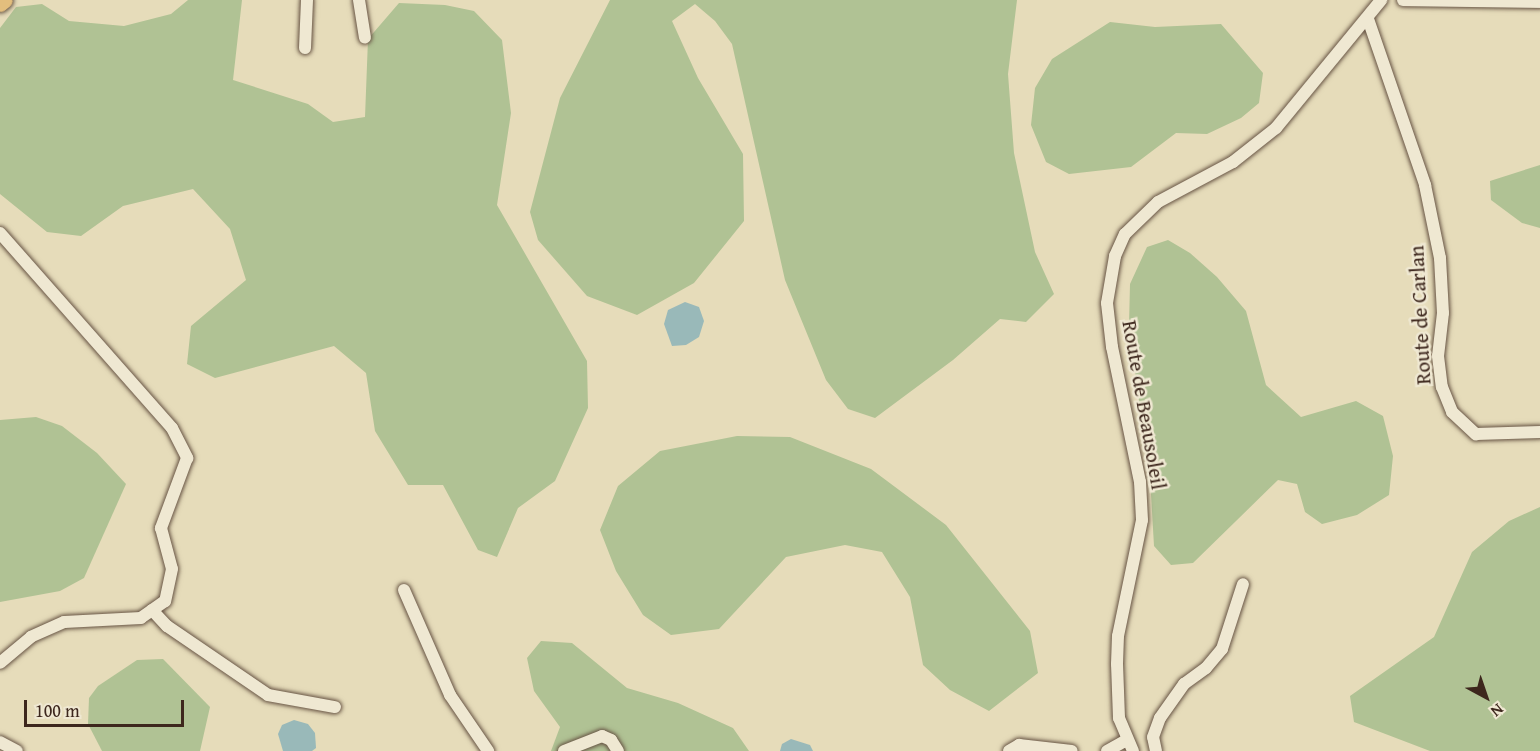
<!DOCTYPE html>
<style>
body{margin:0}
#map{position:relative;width:1540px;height:751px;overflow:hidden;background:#e6dcba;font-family:"Gentium Book Plus",serif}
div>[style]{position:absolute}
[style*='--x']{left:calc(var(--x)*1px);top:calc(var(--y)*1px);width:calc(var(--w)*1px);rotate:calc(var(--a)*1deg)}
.green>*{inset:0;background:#b0c294}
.water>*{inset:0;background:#99b9b9}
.roads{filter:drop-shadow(0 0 2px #675444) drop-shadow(0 0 2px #675444)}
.minor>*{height:12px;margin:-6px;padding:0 6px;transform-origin:6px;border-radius:6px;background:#efe8d2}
.major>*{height:15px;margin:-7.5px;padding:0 7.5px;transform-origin:7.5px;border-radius:7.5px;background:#e3be7d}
span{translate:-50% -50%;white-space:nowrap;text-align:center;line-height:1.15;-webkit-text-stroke:5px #efe8d2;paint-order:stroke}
.street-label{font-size:21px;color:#3d271d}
.north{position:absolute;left:1456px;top:667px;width:60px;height:60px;-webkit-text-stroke:4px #efe8d2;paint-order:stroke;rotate:140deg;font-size:16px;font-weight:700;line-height:24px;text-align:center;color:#3d271d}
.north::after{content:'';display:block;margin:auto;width:21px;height:27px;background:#3d271d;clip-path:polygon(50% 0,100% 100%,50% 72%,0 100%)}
.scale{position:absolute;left:24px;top:700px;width:160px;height:27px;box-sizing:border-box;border:3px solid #3d271d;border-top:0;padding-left:8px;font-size:18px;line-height:21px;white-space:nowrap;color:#3d271d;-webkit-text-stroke:4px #efe8d2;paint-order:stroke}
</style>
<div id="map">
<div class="green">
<i style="clip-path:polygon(188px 0,242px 0,233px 80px,308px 104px,333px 122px,365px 117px,368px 39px,399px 3px,445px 5px,474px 11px,502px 40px,511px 113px,497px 205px,587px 361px,588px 408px,555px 481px,518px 508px,497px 557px,478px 550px,443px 485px,408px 485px,375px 431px,366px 373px,334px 346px,215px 378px,187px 364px,191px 326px,246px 280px,230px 229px,193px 189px,123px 206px,81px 236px,47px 232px,0 194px,0 28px,16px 7px,42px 4px,69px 21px,124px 26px,171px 14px)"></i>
<i style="clip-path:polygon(610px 0,1017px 0,1008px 74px,1014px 153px,1035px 252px,1054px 294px,1026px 322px,1000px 319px,953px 360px,875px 418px,848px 409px,826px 380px,785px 280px,732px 44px,715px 21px,695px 4px,672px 21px,698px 78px,743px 154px,744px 221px,694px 283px,637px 315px,587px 296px,538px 240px,530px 212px,560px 98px)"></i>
<i style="clip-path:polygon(1110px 22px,1155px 27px,1221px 24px,1263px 73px,1259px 103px,1241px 118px,1207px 134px,1176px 133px,1131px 167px,1069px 174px,1046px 162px,1031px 125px,1035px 88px,1052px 59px)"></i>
<i style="clip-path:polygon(1540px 165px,1540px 228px,1522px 223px,1491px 200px,1490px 181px)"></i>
<i style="clip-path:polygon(1168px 240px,1190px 253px,1217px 277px,1246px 311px,1266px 385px,1301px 417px,1356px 401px,1383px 416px,1393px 456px,1389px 495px,1357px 515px,1322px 524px,1305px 512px,1297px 484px,1278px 480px,1193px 563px,1171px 565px,1154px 546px,1151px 494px,1129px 325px,1130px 284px,1147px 247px)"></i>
<i style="clip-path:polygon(36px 417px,62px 426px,97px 453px,126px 484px,84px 578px,60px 591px,0 602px,0 420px)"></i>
<i style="clip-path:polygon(737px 436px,790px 437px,871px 469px,946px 525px,1030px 631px,1038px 673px,989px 711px,950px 690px,923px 665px,910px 597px,882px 552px,845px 545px,786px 557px,719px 629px,671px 635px,643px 615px,616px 571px,600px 530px,618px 486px,660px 451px)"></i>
<i style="clip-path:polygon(1540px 507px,1540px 751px,1430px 751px,1354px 722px,1350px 696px,1434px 637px,1472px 552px,1509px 521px)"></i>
<i style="clip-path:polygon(541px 641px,572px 643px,627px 688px,678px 703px,733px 728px,749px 751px,551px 751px,560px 727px,534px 691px,527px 658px)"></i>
<i style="clip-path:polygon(163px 659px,210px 707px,200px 751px,102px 751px,88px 724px,89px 698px,98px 686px,137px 660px)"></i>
</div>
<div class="water">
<i style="clip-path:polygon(685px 302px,699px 307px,704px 321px,699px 337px,686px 345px,672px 346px,664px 324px,668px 310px)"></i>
<i style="clip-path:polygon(294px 720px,308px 724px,315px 733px,316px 748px,312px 751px,283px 751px,278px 734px,282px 725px)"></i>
<i style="clip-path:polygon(791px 739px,810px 745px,813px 751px,780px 751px,782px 744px)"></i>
</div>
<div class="roads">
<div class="minor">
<i style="--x:359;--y:0;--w:38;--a:81"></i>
<i style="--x:1403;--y:0;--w:137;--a:0.8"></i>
<i style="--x:1368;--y:19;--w:176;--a:71"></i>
<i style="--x:1425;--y:185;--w:75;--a:78.4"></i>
<i style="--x:1440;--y:258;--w:55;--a:86.9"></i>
<i style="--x:1443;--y:313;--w:43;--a:96.6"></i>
<i style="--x:1438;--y:356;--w:31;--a:83"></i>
<i style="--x:1442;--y:387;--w:27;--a:68"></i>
<i style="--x:1452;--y:412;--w:33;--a:43"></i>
<i style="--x:1476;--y:434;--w:64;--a:-1.8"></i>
<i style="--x:305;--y:48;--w:48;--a:-87.6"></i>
<i style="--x:0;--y:233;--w:260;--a:48.6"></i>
<i style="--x:172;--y:428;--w:34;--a:63"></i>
<i style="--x:187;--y:458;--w:75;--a:110.4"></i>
<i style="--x:161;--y:528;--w:42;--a:75"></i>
<i style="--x:172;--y:569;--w:33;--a:102"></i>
<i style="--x:165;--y:601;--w:29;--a:145"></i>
<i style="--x:141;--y:618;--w:77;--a:177"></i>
<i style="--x:64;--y:622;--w:36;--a:156"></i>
<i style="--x:31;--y:637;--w:40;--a:140"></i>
<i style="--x:404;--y:590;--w:115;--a:66.3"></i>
<i style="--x:450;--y:695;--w:68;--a:55.8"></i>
<i style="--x:152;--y:610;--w:22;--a:47"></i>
<i style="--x:167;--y:626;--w:122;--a:34.3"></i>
<i style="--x:268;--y:695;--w:68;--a:10.2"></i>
<i style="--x:0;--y:742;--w:19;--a:28"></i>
<i style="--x:564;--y:751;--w:41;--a:-21.5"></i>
<i style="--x:602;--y:736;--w:10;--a:24"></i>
<i style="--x:611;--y:740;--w:13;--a:58"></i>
<i style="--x:1009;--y:751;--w:12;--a:-31"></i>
<i style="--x:1019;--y:745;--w:53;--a:6.5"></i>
<i style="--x:1107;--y:751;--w:23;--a:-29"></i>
<i style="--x:1133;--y:751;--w:36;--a:-113"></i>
<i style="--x:1119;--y:718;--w:54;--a:-92.1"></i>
<i style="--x:1117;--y:664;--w:28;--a:-88"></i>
<i style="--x:1118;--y:636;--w:118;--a:-78.3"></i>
<i style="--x:1142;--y:520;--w:38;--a:-93"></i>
<i style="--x:1140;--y:482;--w:138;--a:-101.7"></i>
<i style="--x:1112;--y:347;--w:44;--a:-96.5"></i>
<i style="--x:1107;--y:303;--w:48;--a:-80.3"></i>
<i style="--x:1115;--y:256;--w:24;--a:-66"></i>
<i style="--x:1125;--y:234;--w:46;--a:-44.1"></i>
<i style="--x:1158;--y:202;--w:85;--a:-28.1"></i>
<i style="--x:1233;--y:162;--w:55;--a:-38.3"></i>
<i style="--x:1276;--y:128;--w:166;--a:-50.6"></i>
<i style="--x:1156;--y:751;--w:14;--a:-102"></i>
<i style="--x:1153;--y:737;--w:20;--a:-70"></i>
<i style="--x:1160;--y:718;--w:42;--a:-54.8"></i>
<i style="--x:1184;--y:684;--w:27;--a:-36"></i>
<i style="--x:1206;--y:668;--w:25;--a:-50"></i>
<i style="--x:1222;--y:649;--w:68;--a:-72.1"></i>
</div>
<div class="major">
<i style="--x:0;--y:4;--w:6;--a:-39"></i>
</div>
</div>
<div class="street-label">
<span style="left:1420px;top:315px;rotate:-93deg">Route de Carlan</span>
<span style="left:1144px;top:405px;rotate:80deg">Route de Beausoleil</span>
</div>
<div class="north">N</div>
<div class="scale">100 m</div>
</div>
